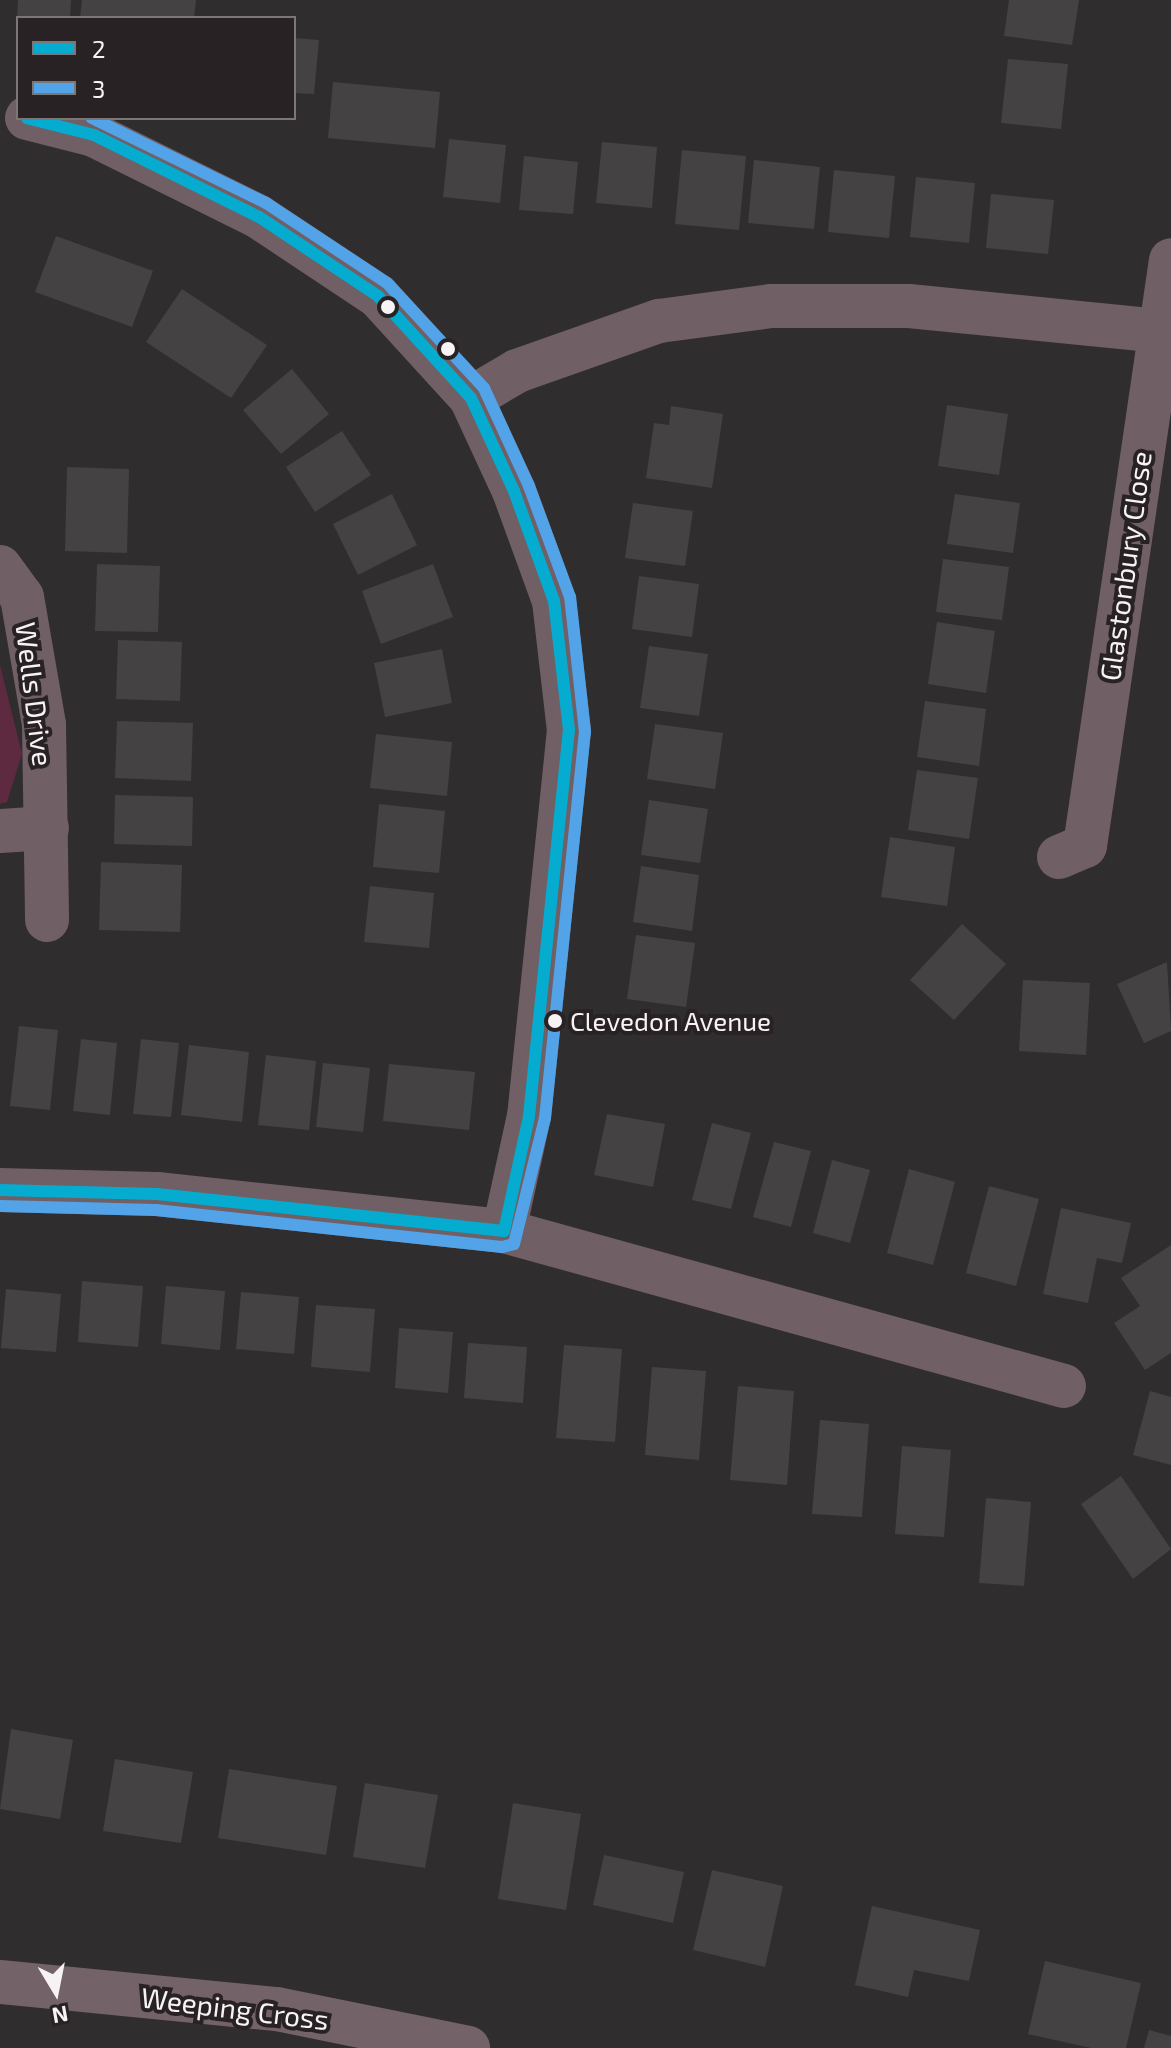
<!DOCTYPE html>
<style>
body{margin:0}
#map{position:relative;width:1171px;height:2048px;overflow:hidden;background:#302d2e;font-family:"Exo 2",sans-serif}
div>[style]{position:absolute}
[style*='--x']{left:calc(var(--x)*1px);top:calc(var(--y)*1px);width:calc(var(--w)*1px);rotate:calc(var(--a)*1deg)}
.green>*{inset:0;background:#5d2a3f}
.building>*{inset:0;background:#454243}
.minor>*{height:44px;margin:-22px;padding:0 22px;transform-origin:22px;border-radius:22px;background:#705f65}
.trunk>*{height:44px;margin:-22px;padding:0 22px;transform-origin:22px;border-radius:22px;background:#736268}
.bus-1>*{height:12px;margin:-6px;padding:0 6px;transform-origin:6px;border-radius:6px;background:#06acd0}
.bus-2>*{height:12px;margin:-6px;padding:0 6px;transform-origin:6px;border-radius:6px;background:#53a3e8}
.dots>*{width:22px;height:22px;translate:-50% -50%;box-sizing:border-box;border:4px solid #282224;border-radius:50%}
span{translate:-50% -50%;white-space:nowrap;text-align:center;line-height:1.15;-webkit-text-stroke:8px #282224;paint-order:stroke}
.bus-label{font-size:26px;color:#f7f3f4}
.left{translate:0 -50%;text-align:left}
.street-label{font-size:28px;color:#f7f3f4}
.legend{position:absolute;left:16px;top:16px;width:280px;height:104px;box-sizing:border-box;background:#282224;border:2px solid #7b7677;margin:0;padding:10px 14px;list-style:none;font-size:24px;color:#f7f3f4}
.legend li{display:flex;align-items:center;gap:16px;height:40px}
.legend b{width:40px;border:2px solid #7b7677}
.north{position:absolute;left:16px;top:1952px;width:80px;height:80px;-webkit-text-stroke:6px #282224;paint-order:stroke;rotate:170deg;font-size:22px;font-weight:700;line-height:32px;text-align:center;color:#f7f3f4}
.north::after{content:'';display:block;margin:auto;width:28px;height:36px;background:#f7f3f4;clip-path:polygon(50% 0,100% 100%,50% 72%,0 100%)}
</style>
<div id="map">
<div class="green">
<i style="clip-path:polygon(0 665px,22px 754px,7px 802px,0 804px)"></i>
</div>
<div class="building">
<i style="clip-path:polygon(18px 0,71px 0,70px 18px,17px 18px)"></i>
<i style="clip-path:polygon(82px 0,196px 0,194px 18px,80px 18px)"></i>
<i style="clip-path:polygon(1009px 0,1079px 0,1072px 45px,1004px 36px)"></i>
<i style="clip-path:polygon(294px 38px,319px 40px,314px 94px,294px 93px)"></i>
<i style="clip-path:polygon(1008px 59px,1068px 64px,1061px 129px,1001px 123px)"></i>
<i style="clip-path:polygon(333px 82px,440px 92px,435px 148px,328px 138px)"></i>
<i style="clip-path:polygon(449px 139px,506px 145px,500px 203px,443px 197px)"></i>
<i style="clip-path:polygon(602px 142px,657px 147px,652px 208px,596px 203px)"></i>
<i style="clip-path:polygon(682px 150px,746px 156px,739px 230px,675px 224px)"></i>
<i style="clip-path:polygon(524px 156px,578px 162px,573px 214px,519px 210px)"></i>
<i style="clip-path:polygon(754px 160px,820px 167px,814px 229px,748px 223px)"></i>
<i style="clip-path:polygon(834px 170px,895px 176px,889px 238px,828px 232px)"></i>
<i style="clip-path:polygon(916px 177px,975px 183px,969px 243px,910px 237px)"></i>
<i style="clip-path:polygon(991px 194px,1054px 200px,1048px 254px,986px 248px)"></i>
<i style="clip-path:polygon(56px 236px,153px 271px,132px 327px,35px 292px)"></i>
<i style="clip-path:polygon(182px 289px,267px 345px,231px 398px,146px 342px)"></i>
<i style="clip-path:polygon(292px 369px,329px 414px,281px 454px,243px 410px)"></i>
<i style="clip-path:polygon(947px 405px,1008px 414px,999px 475px,938px 466px)"></i>
<i style="clip-path:polygon(671px 406px,723px 414px,712px 488px,646px 478px,654px 423px,669px 425px)"></i>
<i style="clip-path:polygon(342px 431px,371px 475px,315px 512px,286px 467px)"></i>
<i style="clip-path:polygon(67px 467px,129px 469px,127px 553px,65px 551px)"></i>
<i style="clip-path:polygon(392px 494px,417px 545px,358px 575px,333px 524px)"></i>
<i style="clip-path:polygon(955px 494px,1020px 503px,1013px 553px,947px 544px)"></i>
<i style="clip-path:polygon(633px 503px,693px 511px,685px 566px,625px 558px)"></i>
<i style="clip-path:polygon(943px 559px,1009px 567px,1002px 620px,936px 612px)"></i>
<i style="clip-path:polygon(97px 564px,160px 566px,158px 632px,95px 631px)"></i>
<i style="clip-path:polygon(433px 564px,453px 617px,381px 644px,362px 591px)"></i>
<i style="clip-path:polygon(639px 576px,699px 584px,692px 637px,632px 629px)"></i>
<i style="clip-path:polygon(937px 622px,995px 631px,986px 693px,928px 684px)"></i>
<i style="clip-path:polygon(118px 640px,182px 642px,180px 701px,116px 699px)"></i>
<i style="clip-path:polygon(649px 646px,708px 654px,699px 716px,640px 708px)"></i>
<i style="clip-path:polygon(442px 649px,452px 703px,385px 717px,374px 663px)"></i>
<i style="clip-path:polygon(925px 701px,986px 709px,979px 766px,917px 757px)"></i>
<i style="clip-path:polygon(117px 721px,193px 723px,191px 781px,115px 778px)"></i>
<i style="clip-path:polygon(655px 724px,723px 733px,715px 789px,647px 779px)"></i>
<i style="clip-path:polygon(376px 734px,452px 742px,447px 796px,370px 788px)"></i>
<i style="clip-path:polygon(917px 770px,978px 778px,969px 839px,908px 830px)"></i>
<i style="clip-path:polygon(115px 795px,193px 797px,192px 846px,114px 844px)"></i>
<i style="clip-path:polygon(649px 800px,708px 809px,700px 863px,641px 855px)"></i>
<i style="clip-path:polygon(379px 804px,445px 811px,439px 873px,373px 867px)"></i>
<i style="clip-path:polygon(890px 837px,955px 847px,947px 906px,881px 897px)"></i>
<i style="clip-path:polygon(101px 862px,182px 865px,180px 932px,99px 930px)"></i>
<i style="clip-path:polygon(641px 866px,699px 875px,692px 931px,633px 922px)"></i>
<i style="clip-path:polygon(370px 886px,434px 893px,429px 948px,364px 942px)"></i>
<i style="clip-path:polygon(962px 924px,1006px 964px,954px 1020px,910px 980px)"></i>
<i style="clip-path:polygon(636px 935px,695px 943px,686px 1007px,627px 999px)"></i>
<i style="clip-path:polygon(1167px 962px,1171px 1031px,1144px 1043px,1117px 984px)"></i>
<i style="clip-path:polygon(1023px 980px,1090px 983px,1086px 1055px,1019px 1051px)"></i>
<i style="clip-path:polygon(19px 1026px,58px 1030px,50px 1110px,10px 1106px)"></i>
<i style="clip-path:polygon(81px 1039px,117px 1043px,110px 1115px,73px 1111px)"></i>
<i style="clip-path:polygon(141px 1039px,179px 1043px,171px 1117px,133px 1114px)"></i>
<i style="clip-path:polygon(189px 1045px,249px 1052px,242px 1122px,181px 1115px)"></i>
<i style="clip-path:polygon(266px 1055px,316px 1061px,309px 1130px,258px 1125px)"></i>
<i style="clip-path:polygon(323px 1063px,370px 1068px,363px 1132px,316px 1127px)"></i>
<i style="clip-path:polygon(389px 1064px,475px 1072px,469px 1130px,383px 1121px)"></i>
<i style="clip-path:polygon(607px 1114px,665px 1124px,653px 1187px,594px 1175px)"></i>
<i style="clip-path:polygon(712px 1123px,751px 1133px,731px 1209px,692px 1200px)"></i>
<i style="clip-path:polygon(774px 1142px,811px 1151px,791px 1227px,753px 1217px)"></i>
<i style="clip-path:polygon(832px 1160px,870px 1170px,850px 1243px,813px 1233px)"></i>
<i style="clip-path:polygon(909px 1169px,955px 1182px,933px 1265px,887px 1253px)"></i>
<i style="clip-path:polygon(989px 1186px,1039px 1199px,1016px 1286px,966px 1273px)"></i>
<i style="clip-path:polygon(1061px 1208px,1131px 1223px,1122px 1263px,1097px 1258px,1088px 1303px,1043px 1294px)"></i>
<i style="clip-path:polygon(1171px 1245px,1171px 1353px,1145px 1370px,1114px 1323px,1140px 1306px,1121px 1278px)"></i>
<i style="clip-path:polygon(82px 1281px,143px 1286px,138px 1347px,78px 1342px)"></i>
<i style="clip-path:polygon(166px 1286px,225px 1291px,220px 1350px,161px 1344px)"></i>
<i style="clip-path:polygon(6px 1289px,61px 1294px,56px 1352px,1px 1348px)"></i>
<i style="clip-path:polygon(241px 1292px,299px 1297px,294px 1354px,236px 1349px)"></i>
<i style="clip-path:polygon(316px 1305px,375px 1309px,370px 1372px,311px 1367px)"></i>
<i style="clip-path:polygon(399px 1328px,453px 1332px,448px 1393px,395px 1388px)"></i>
<i style="clip-path:polygon(468px 1343px,527px 1347px,523px 1403px,464px 1398px)"></i>
<i style="clip-path:polygon(564px 1345px,622px 1349px,615px 1442px,556px 1438px)"></i>
<i style="clip-path:polygon(652px 1367px,706px 1371px,699px 1460px,645px 1455px)"></i>
<i style="clip-path:polygon(738px 1386px,794px 1391px,787px 1485px,730px 1480px)"></i>
<i style="clip-path:polygon(1150px 1391px,1171px 1397px,1171px 1465px,1133px 1455px)"></i>
<i style="clip-path:polygon(820px 1420px,869px 1424px,862px 1517px,812px 1514px)"></i>
<i style="clip-path:polygon(902px 1446px,951px 1450px,944px 1537px,895px 1534px)"></i>
<i style="clip-path:polygon(1121px 1476px,1171px 1549px,1133px 1579px,1081px 1504px)"></i>
<i style="clip-path:polygon(986px 1498px,1031px 1502px,1024px 1586px,979px 1583px)"></i>
<i style="clip-path:polygon(11px 1729px,73px 1740px,60px 1819px,0 1809px)"></i>
<i style="clip-path:polygon(115px 1759px,193px 1772px,181px 1843px,103px 1831px)"></i>
<i style="clip-path:polygon(229px 1769px,337px 1786px,326px 1855px,218px 1838px)"></i>
<i style="clip-path:polygon(365px 1783px,438px 1795px,425px 1868px,353px 1857px)"></i>
<i style="clip-path:polygon(513px 1803px,581px 1814px,566px 1910px,498px 1899px)"></i>
<i style="clip-path:polygon(604px 1855px,684px 1872px,673px 1923px,593px 1905px)"></i>
<i style="clip-path:polygon(712px 1870px,783px 1886px,765px 1967px,693px 1950px)"></i>
<i style="clip-path:polygon(872px 1906px,980px 1930px,969px 1981px,914px 1970px,908px 1997px,855px 1985px)"></i>
<i style="clip-path:polygon(1045px 1961px,1141px 1983px,1126px 2048px,1091px 2048px,1028px 2034px)"></i>
<i style="clip-path:polygon(1149px 2030px,1171px 2036px,1171px 2048px,1144px 2048px)"></i>
</div>
<div class="minor">
<i style="--x:27;--y:118;--w:69;--a:14.2"></i>
<i style="--x:94;--y:135;--w:184;--a:26.4"></i>
<i style="--x:259;--y:217;--w:143;--a:33.6"></i>
<i style="--x:378;--y:296;--w:138;--a:47.6"></i>
<i style="--x:471;--y:398;--w:102;--a:65.2"></i>
<i style="--x:514;--y:491;--w:117;--a:70"></i>
<i style="--x:554;--y:601;--w:130;--a:83.4"></i>
<i style="--x:569;--y:730;--w:388;--a:95.9"></i>
<i style="--x:529;--y:1116;--w:118;--a:102.3"></i>
<i style="--x:471;--y:398;--w:53;--a:-30.4"></i>
<i style="--x:517;--y:371;--w:151;--a:-19.4"></i>
<i style="--x:659;--y:321;--w:113;--a:-7.6"></i>
<i style="--x:771;--y:306;--w:138;--a:0"></i>
<i style="--x:909;--y:306;--w:251;--a:5.7"></i>
<i style="--x:0;--y:567;--w:37;--a:54"></i>
<i style="--x:22;--y:597;--w:130;--a:80.2"></i>
<i style="--x:44;--y:725;--w:195;--a:89.1"></i>
<i style="--x:0;--y:831;--w:47;--a:-3.7"></i>
<i style="--x:1059;--y:857;--w:28;--a:-23"></i>
<i style="--x:1085;--y:846;--w:592;--a:-81.65"></i>
<i style="--x:0;--y:1190;--w:157;--a:1.5"></i>
<i style="--x:157;--y:1194;--w:349;--a:6.1"></i>
<i style="--x:504;--y:1231;--w:581;--a:15.47"></i>
</div>
<div class="trunk">
<i style="--x:0;--y:1982;--w:278;--a:5.6"></i>
<i style="--x:277;--y:2009;--w:195;--a:11.5"></i>
</div>
<div class="bus-1">
<i style="--x:0;--y:1190;--w:157;--a:1.5"></i>
<i style="--x:157;--y:1194;--w:349;--a:6.1"></i>
<i style="--x:504;--y:1231;--w:118;--a:-77.7"></i>
<i style="--x:529;--y:1116;--w:388;--a:-84.1"></i>
<i style="--x:569;--y:730;--w:130;--a:-96.6"></i>
<i style="--x:554;--y:601;--w:117;--a:-110"></i>
<i style="--x:514;--y:491;--w:102;--a:-114.8"></i>
<i style="--x:471;--y:398;--w:138;--a:-132.4"></i>
<i style="--x:378;--y:296;--w:143;--a:-146.4"></i>
<i style="--x:259;--y:217;--w:184;--a:-153.6"></i>
<i style="--x:94;--y:135;--w:69;--a:-165.8"></i>
</div>
<div class="bus-2">
<i style="--x:0;--y:1206;--w:156;--a:1.5"></i>
<i style="--x:156;--y:1210;--w:348;--a:6.1"></i>
<i style="--x:502;--y:1247;--w:12;--a:-14"></i>
<i style="--x:514;--y:1244;--w:130;--a:-76.2"></i>
<i style="--x:545;--y:1118;--w:388;--a:-84.1"></i>
<i style="--x:585;--y:732;--w:136;--a:-96.3"></i>
<i style="--x:570;--y:597;--w:118;--a:-110.3"></i>
<i style="--x:529;--y:486;--w:108;--a:-114.7"></i>
<i style="--x:484;--y:388;--w:143;--a:-132.7"></i>
<i style="--x:387;--y:283;--w:145;--a:-146.5"></i>
<i style="--x:266;--y:203;--w:194;--a:-154"></i>
</div>
<div class="dots">
<i style="left:388px;top:307px;background:#f7f3f4"></i>
<i style="left:448px;top:349px;background:#f7f3f4"></i>
<i style="left:555px;top:1021px;background:#f7f3f4"></i>
</div>
<div class="bus-label">
<span class="left" style="left:570px;top:1021px">Clevedon Avenue</span>
</div>
<div class="street-label">
<span style="left:1125px;top:566px;rotate:-82deg">Glastonbury Close</span>
<span style="left:35px;top:694px;rotate:83deg">Wells Drive</span>
<span style="left:235px;top:2008px;rotate:7deg">Weeping Cross</span>
</div>
<ul class="legend">
<li><b style="height:10px;background:#06acd0"></b>2</li>
<li><b style="height:10px;background:#53a3e8"></b>3</li>
</ul>
<div class="north">N</div>
</div>
